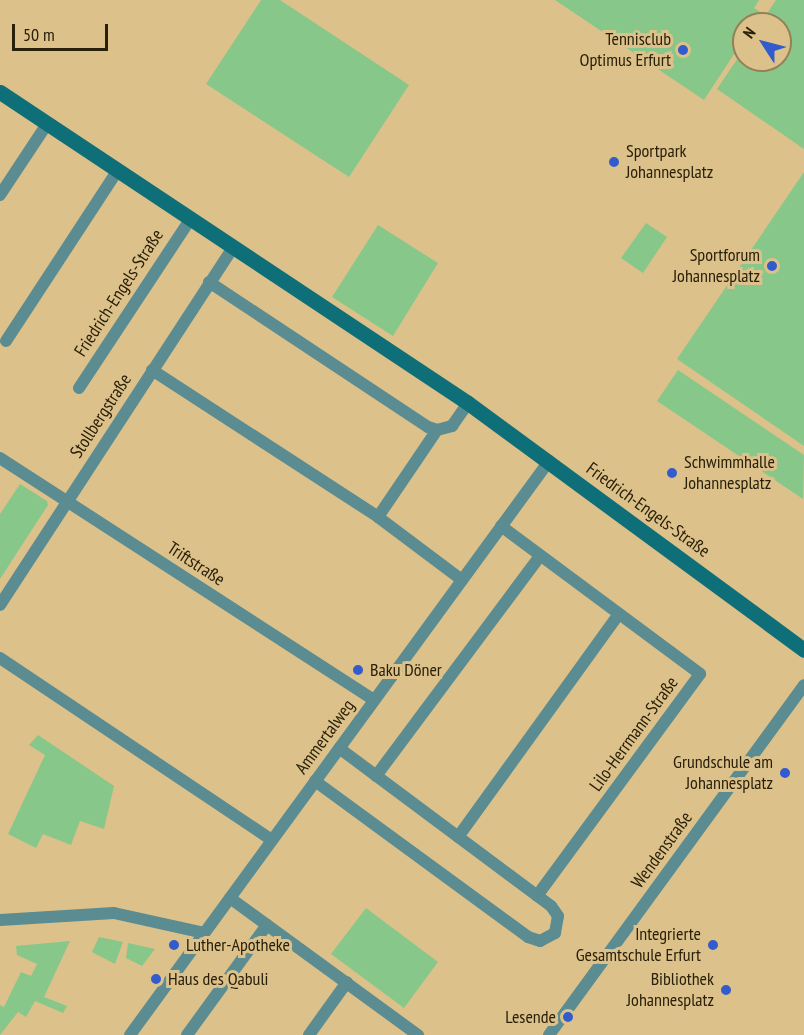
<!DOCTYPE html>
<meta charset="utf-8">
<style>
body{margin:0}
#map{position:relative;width:804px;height:1035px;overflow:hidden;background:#dcc18a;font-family:"PT Sans Narrow",sans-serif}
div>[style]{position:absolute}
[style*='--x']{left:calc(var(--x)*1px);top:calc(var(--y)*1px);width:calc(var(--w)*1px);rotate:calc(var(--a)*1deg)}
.green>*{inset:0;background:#88c78a}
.street>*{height:12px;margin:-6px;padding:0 6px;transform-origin:6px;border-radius:6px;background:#5a8c92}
.secondary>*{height:15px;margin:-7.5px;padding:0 7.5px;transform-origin:7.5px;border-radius:7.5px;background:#0e6f78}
.dots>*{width:16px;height:16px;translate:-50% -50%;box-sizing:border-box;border:3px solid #dcc18a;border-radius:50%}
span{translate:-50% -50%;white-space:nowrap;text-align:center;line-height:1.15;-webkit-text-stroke:6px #dcc18a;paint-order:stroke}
.poi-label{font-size:18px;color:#2a200a}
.right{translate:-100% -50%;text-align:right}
.left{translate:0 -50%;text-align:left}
.street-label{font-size:18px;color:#2a200a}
.north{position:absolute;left:732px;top:12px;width:60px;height:60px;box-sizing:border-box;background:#dcc18a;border:2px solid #958157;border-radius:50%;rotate:306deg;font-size:16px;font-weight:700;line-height:24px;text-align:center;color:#2a200a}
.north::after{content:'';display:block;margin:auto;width:21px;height:27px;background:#325bcb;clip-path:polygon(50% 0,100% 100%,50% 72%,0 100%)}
.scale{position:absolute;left:12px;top:24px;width:96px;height:27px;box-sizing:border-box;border:3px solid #2a200a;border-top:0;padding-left:8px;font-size:18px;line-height:21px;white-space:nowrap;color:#2a200a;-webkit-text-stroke:4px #dcc18a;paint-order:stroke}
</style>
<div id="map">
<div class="green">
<i style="clip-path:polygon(261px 0,280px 0,409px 85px,349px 177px,206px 84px)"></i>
<i style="clip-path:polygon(555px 0,759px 0,754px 8px,762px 13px,754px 24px,744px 24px,744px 39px,704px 100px)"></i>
<i style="clip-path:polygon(776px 0,804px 0,804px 149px,717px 89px,744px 49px,744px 60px,780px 60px,780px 24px,760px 24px)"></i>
<i style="clip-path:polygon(804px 172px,804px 446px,677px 359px)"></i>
<i style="clip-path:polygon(646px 223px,667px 237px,643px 273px,621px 258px)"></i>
<i style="clip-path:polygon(378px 225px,438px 263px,393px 336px,332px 297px)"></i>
<i style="clip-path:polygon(678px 370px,804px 455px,803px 499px,657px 401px)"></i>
<i style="clip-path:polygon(20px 484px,47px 501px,48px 505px,0 579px,0 514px)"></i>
<i style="clip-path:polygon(38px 735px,114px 786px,104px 829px,80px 821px,71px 845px,43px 834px,36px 848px,8px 834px,45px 755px,29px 745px)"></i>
<i style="clip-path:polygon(366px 908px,438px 962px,404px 1008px,331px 954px)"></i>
<i style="clip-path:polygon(99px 937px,123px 942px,115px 964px,92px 952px)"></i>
<i style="clip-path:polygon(70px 941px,44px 997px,67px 1006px,63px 1013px,35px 1001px,26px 1017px,18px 1012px,0 1035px,0 1005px,4px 1007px,21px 972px,31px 976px,37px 964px,17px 955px,16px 946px)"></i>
<i style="clip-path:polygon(128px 943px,155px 949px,142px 966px,126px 958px)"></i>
</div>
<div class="street">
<i style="--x:0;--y:195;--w:85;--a:-56.5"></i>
<i style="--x:209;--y:282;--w:263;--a:33.5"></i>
<i style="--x:428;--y:427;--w:9;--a:18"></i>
<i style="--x:437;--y:430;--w:16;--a:-15"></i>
<i style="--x:452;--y:426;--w:28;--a:-55"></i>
<i style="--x:6;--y:341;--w:204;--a:-56.8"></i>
<i style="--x:152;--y:370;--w:270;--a:33"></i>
<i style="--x:378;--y:517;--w:105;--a:36.9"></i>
<i style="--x:79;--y:388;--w:204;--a:-56.6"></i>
<i style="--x:0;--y:458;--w:445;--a:32.9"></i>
<i style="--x:378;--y:517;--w:105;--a:-55.9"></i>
<i style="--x:501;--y:526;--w:248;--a:36.6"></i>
<i style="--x:700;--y:674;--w:275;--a:126.3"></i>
<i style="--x:0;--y:605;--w:427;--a:-56.9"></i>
<i style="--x:0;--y:658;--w:327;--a:33.8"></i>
<i style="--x:376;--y:776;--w:274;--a:-53.3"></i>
<i style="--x:315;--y:781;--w:264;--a:36.2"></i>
<i style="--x:528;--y:937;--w:13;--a:18"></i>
<i style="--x:540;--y:941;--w:17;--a:-28"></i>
<i style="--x:555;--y:933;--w:17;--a:-80"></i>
<i style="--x:558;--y:916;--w:12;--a:-125"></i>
<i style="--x:551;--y:906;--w:264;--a:-143.3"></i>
<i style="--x:458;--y:837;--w:275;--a:-54.2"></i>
<i style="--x:230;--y:898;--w:233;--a:36.1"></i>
<i style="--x:0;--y:920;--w:114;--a:-3.5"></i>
<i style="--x:114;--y:913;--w:92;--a:12.5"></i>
<i style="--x:130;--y:1035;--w:711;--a:-53.87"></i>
<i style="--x:187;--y:1035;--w:136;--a:-54"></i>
<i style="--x:309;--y:1035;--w:65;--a:-54.4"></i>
<i style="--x:549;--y:1035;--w:433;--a:-53.9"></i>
</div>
<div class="secondary">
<i style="--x:0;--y:92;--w:562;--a:33.61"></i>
<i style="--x:468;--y:403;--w:417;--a:36.3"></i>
</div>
<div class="dots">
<i style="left:683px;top:50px;background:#325bcb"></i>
<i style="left:614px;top:162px;background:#325bcb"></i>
<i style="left:772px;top:266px;background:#325bcb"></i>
<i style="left:672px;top:473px;background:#325bcb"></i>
<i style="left:358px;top:670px;background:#325bcb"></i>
<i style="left:785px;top:773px;background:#325bcb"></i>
<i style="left:174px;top:945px;background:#325bcb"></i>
<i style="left:713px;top:945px;background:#325bcb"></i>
<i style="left:156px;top:979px;background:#325bcb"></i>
<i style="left:726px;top:990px;background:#325bcb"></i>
<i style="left:568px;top:1017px;background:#325bcb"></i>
</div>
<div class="poi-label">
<span class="right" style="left:671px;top:50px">Tennisclub<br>Optimus Erfurt</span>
<span class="left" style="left:626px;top:162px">Sportpark<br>Johannesplatz</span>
<span class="right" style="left:760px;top:266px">Sportforum<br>Johannesplatz</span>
<span class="left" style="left:684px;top:473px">Schwimmhalle<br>Johannesplatz</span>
<span class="left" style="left:370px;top:670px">Baku Döner</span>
<span class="right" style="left:773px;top:773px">Grundschule am<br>Johannesplatz</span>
<span class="right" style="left:701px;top:945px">Integrierte<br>Gesamtschule Erfurt</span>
<span class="left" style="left:186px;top:945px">Luther-Apotheke</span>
<span class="left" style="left:168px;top:979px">Haus des Qabuli</span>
<span class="right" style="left:714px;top:990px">Bibliothek<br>Johannesplatz</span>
<span class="right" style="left:556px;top:1017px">Lesende</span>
</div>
<div class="street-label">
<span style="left:119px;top:293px;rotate:-57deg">Friedrich-Engels-Straße</span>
<span style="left:101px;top:416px;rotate:-57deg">Stollbergstraße</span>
<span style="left:648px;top:510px;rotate:36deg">Friedrich-Engels-Straße</span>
<span style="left:196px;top:564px;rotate:33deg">Triftstraße</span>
<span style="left:634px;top:734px;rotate:-54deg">Lilo-Herrmann-Straße</span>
<span style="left:325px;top:737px;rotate:-54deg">Ammertalweg</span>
<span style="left:662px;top:850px;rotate:-54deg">Wendenstraße</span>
</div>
<div class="north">N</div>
<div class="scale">50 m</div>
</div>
